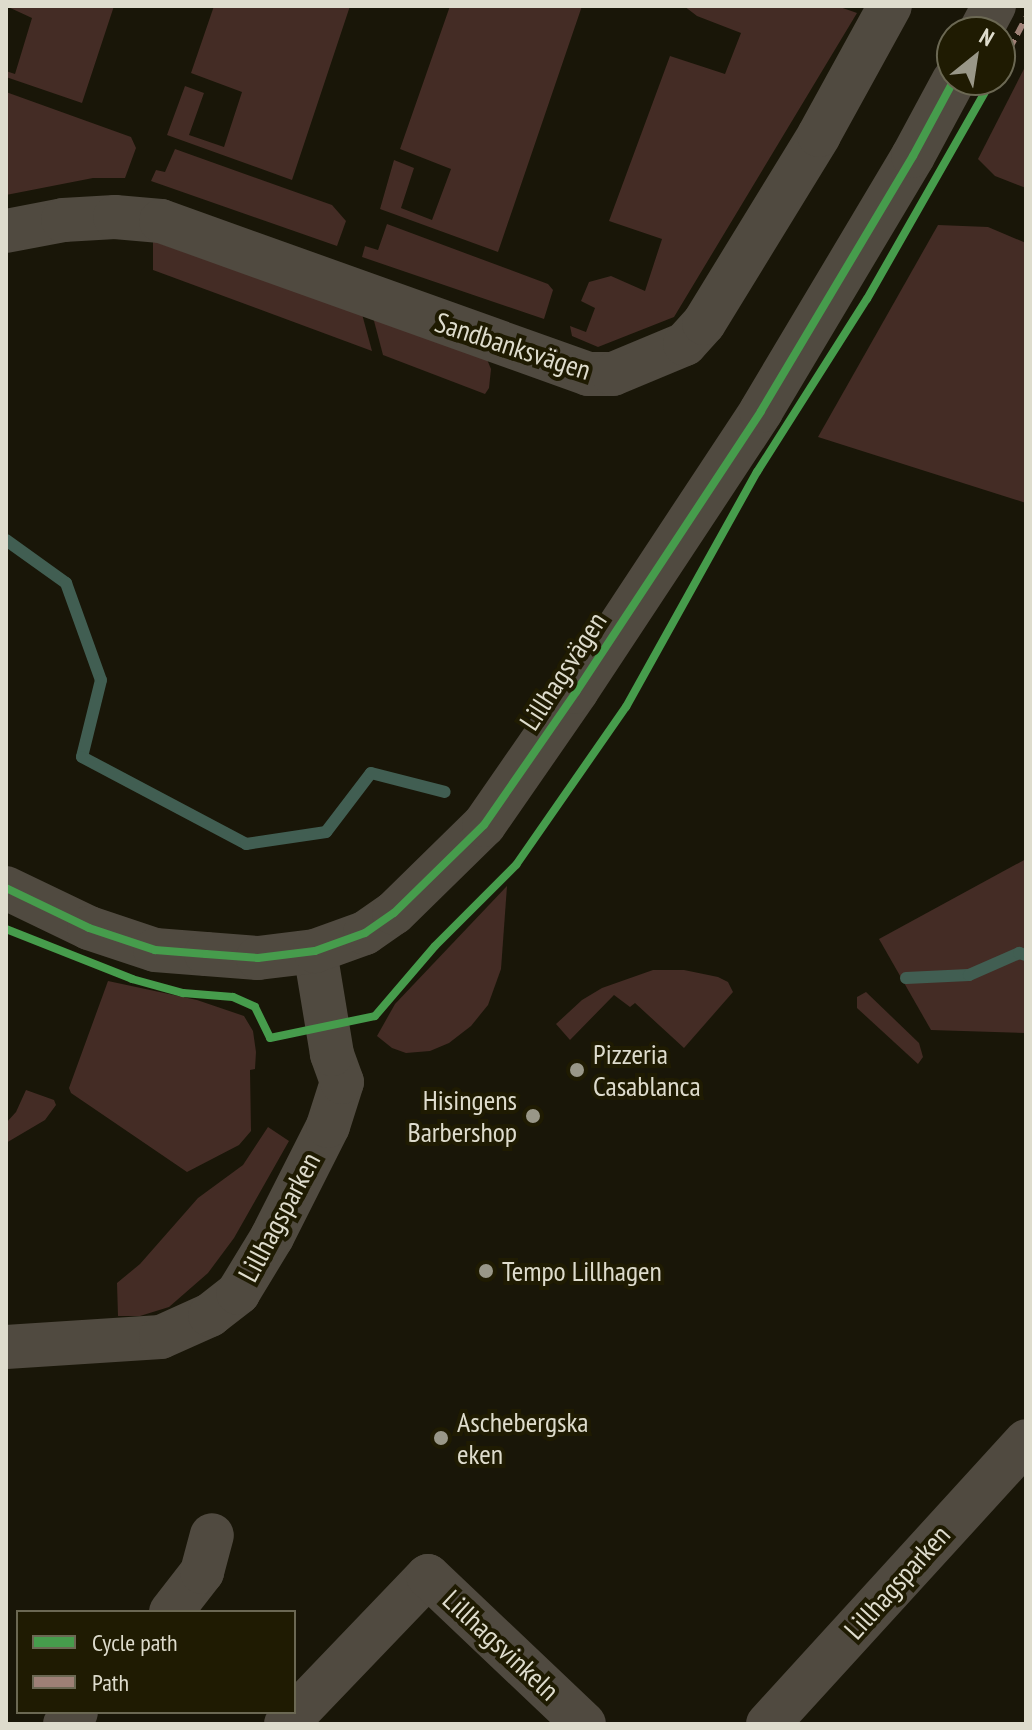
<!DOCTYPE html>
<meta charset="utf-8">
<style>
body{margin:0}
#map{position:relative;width:1032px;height:1730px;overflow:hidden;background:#191608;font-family:"PT Sans Narrow",sans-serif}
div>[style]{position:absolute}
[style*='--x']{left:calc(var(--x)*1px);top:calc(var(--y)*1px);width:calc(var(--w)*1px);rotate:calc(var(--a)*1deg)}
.green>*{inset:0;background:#442c25}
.stream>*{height:12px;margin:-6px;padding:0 6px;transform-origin:6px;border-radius:6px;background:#415e52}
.minor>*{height:44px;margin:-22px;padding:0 22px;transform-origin:22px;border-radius:22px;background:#504a40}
.tertiary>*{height:44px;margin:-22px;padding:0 22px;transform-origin:22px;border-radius:22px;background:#504a40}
.quiet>*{height:6px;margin-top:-3px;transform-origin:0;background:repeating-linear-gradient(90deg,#9e8076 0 12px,transparent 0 18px)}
.cycleway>*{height:8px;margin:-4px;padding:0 4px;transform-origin:4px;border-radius:4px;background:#469c4c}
.dots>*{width:22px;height:22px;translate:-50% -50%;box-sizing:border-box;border:4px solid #1f1b02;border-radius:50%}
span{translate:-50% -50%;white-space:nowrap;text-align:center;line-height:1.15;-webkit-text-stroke:8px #1f1b02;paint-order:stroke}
.street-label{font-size:28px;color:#dedccd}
.poi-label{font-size:28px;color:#dedccd}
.left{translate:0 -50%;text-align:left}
.right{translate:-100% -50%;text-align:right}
.frame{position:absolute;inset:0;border:8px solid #dedccd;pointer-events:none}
.legend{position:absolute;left:16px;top:1610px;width:280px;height:104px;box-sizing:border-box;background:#1f1b02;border:2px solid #6b6853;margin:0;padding:10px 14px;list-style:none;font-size:24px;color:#dedccd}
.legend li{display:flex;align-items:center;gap:16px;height:40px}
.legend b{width:40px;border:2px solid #6b6853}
.north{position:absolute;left:936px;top:16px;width:80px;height:80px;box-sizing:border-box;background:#1f1b02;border:2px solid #6b6853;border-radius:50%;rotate:30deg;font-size:22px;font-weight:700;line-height:32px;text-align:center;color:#dedccd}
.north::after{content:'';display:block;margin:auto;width:28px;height:36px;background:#999788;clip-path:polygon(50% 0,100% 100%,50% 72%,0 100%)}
</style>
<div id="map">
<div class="green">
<i style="clip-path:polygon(6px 6px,114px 6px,82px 103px,6px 77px,6px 71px,15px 74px,32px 18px)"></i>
<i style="clip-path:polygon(214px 6px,350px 6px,292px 180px,167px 135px,185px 86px,204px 93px,189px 135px,224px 147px,242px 92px,191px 73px)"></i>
<i style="clip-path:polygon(450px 6px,582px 6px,498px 252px,380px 209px,394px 160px,414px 168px,401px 208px,432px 220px,451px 169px,400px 149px)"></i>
<i style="clip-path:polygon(684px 6px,837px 6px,857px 13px,674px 317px,598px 347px,572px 336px,570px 326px,586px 332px,595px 308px,581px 301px,589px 282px,611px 276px,645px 291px,662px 239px,609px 221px,670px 56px,725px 74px,741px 33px,697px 16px)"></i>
<i style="clip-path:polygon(1026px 65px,1026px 188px,995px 176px,978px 159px)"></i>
<i style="clip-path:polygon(6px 92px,131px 137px,136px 148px,125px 178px,93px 178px,6px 195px)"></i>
<i style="clip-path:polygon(175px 149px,332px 205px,346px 221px,337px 246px,151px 181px,156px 170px,165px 172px)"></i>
<i style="clip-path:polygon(387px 224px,548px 284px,553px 290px,544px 319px,362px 257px,365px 246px,378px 250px)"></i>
<i style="clip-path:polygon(938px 225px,988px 227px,1026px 243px,1026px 503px,818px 437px)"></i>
<i style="clip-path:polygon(153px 241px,362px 314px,372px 351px,153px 270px)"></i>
<i style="clip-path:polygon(373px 317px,486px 357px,491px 369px,489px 388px,485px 394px,383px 355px)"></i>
<i style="clip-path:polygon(1026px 859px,1026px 1033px,931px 1030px,879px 939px)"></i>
<i style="clip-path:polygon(507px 886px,501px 969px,488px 1005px,471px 1026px,449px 1043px,430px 1051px,406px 1053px,392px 1048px,377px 1036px,395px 1004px)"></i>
<i style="clip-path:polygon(653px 970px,684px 970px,718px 977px,728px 982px,733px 992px,684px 1048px,635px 1003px,630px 1007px,614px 995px,570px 1040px,556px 1024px,582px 1000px,602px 988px)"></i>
<i style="clip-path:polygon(108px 981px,197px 1000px,244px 1016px,253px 1031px,256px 1052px,255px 1069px,250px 1070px,251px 1131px,239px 1145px,187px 1172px,71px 1093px,69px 1088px)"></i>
<i style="clip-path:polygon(866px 992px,919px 1043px,923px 1057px,918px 1064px,857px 1008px,857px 997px)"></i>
<i style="clip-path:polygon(26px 1090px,54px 1100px,56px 1105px,45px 1120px,6px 1143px,6px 1123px,16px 1112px)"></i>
<i style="clip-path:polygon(268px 1127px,289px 1141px,234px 1238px,208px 1273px,169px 1307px,140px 1316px,118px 1316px,117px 1283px,140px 1264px,198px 1198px,243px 1165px)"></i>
</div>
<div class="stream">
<i style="--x:6;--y:540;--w:74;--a:35.6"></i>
<i style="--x:66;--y:583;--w:103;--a:70.2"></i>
<i style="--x:101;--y:680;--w:79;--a:103.9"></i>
<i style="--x:82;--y:757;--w:186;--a:27.9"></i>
<i style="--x:246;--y:844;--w:81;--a:-8.5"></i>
<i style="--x:326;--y:832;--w:74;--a:-52.7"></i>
<i style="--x:371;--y:773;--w:76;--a:14.4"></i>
<i style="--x:906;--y:978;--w:63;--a:-2.7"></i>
<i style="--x:969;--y:975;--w:55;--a:-23.7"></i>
<i style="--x:1019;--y:953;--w:7;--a:16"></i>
</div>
<div class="minor">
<i style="--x:6;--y:231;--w:58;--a:-10.9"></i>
<i style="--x:63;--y:220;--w:52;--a:-3.3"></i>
<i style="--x:115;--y:217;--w:46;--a:5"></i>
<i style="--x:161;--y:221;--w:454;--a:19.7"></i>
<i style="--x:588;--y:374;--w:25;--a:0"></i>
<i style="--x:613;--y:374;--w:78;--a:-22.6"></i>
<i style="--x:685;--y:344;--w:28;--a:-48"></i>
<i style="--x:704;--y:323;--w:220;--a:-58.5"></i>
<i style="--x:819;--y:135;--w:147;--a:-61.2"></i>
<i style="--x:6;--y:1347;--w:155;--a:-3.7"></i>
<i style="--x:161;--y:1337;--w:54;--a:-24.2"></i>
<i style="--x:210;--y:1315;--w:36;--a:-38"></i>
<i style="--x:238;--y:1293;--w:66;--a:-58.7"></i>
<i style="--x:272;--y:1237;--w:124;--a:-63.2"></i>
<i style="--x:328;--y:1126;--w:46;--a:-72.3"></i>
<i style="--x:342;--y:1082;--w:30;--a:-110"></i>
<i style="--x:332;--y:1054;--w:104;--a:-99.4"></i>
<i style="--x:171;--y:1612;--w:51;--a:-52.2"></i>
<i style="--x:202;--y:1572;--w:38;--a:-75"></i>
<i style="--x:65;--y:1724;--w:16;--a:-47"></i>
<i style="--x:286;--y:1724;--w:205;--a:-46.2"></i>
<i style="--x:428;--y:1576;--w:215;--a:43.5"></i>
<i style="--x:768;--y:1724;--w:383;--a:-47.6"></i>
</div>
<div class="tertiary">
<i style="--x:980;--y:32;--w:30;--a:-62"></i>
<i style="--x:6;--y:888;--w:92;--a:25.7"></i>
<i style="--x:89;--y:928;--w:70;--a:18.4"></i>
<i style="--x:155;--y:950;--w:51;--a:4.5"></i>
<i style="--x:206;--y:954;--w:52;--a:4.4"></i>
<i style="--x:258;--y:958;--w:57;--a:-7"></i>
<i style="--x:315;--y:951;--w:53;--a:-19.8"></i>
<i style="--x:365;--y:933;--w:35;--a:-35"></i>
<i style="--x:394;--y:913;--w:126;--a:-44.4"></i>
<i style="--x:484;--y:825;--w:162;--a:-55.3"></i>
<i style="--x:576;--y:692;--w:336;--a:-56.6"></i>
<i style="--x:761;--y:411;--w:297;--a:-59.2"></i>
<i style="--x:913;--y:156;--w:86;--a:-61.7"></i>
</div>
<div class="quiet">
<i style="--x:1000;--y:66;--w:55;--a:-61.6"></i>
</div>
<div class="cycleway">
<i style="--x:6;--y:888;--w:92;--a:25.7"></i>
<i style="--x:89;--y:928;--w:70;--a:18.4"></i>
<i style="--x:155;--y:950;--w:51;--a:4.5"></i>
<i style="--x:206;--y:954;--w:52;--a:4.4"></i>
<i style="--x:258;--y:958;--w:57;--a:-7"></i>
<i style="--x:315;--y:951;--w:53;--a:-19.8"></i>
<i style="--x:365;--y:933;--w:35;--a:-35"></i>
<i style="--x:394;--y:913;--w:126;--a:-44.4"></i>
<i style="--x:484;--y:825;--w:162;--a:-55.3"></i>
<i style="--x:576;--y:692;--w:336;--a:-56.6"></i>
<i style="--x:761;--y:411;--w:297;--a:-59.2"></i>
<i style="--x:913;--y:156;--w:86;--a:-61.7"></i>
<i style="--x:6;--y:929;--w:136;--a:21.6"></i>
<i style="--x:132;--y:979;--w:53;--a:15.4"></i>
<i style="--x:183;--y:993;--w:50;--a:4.6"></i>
<i style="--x:233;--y:997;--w:24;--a:24"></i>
<i style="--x:255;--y:1007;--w:34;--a:64"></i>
<i style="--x:270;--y:1038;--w:107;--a:-11.8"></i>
<i style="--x:375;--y:1016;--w:92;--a:-49.4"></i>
<i style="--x:435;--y:946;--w:115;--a:-45"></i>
<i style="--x:516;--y:865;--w:193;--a:-55.2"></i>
<i style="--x:626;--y:707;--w:269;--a:-60.9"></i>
<i style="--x:757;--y:472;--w:205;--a:-57.6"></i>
<i style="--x:867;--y:299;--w:252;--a:-60.3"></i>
</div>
<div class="dots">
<i style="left:577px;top:1070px;background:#999788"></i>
<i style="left:533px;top:1116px;background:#999788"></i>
<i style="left:486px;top:1271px;background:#999788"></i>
<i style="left:441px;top:1438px;background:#999788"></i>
</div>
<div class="street-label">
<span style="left:513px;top:346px;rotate:18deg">Sandbanksvägen</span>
<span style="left:563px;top:671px;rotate:-57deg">Lillhagsvägen</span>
<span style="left:279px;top:1217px;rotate:-62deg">Lillhagsparken</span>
<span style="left:897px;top:1582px;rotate:-48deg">Lillhagsparken</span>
<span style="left:501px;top:1645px;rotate:43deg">Lillhagsvinkeln</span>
</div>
<div class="poi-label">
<span class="left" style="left:593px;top:1070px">Pizzeria<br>Casablanca</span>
<span class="right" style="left:517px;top:1116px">Hisingens<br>Barbershop</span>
<span class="left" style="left:502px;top:1271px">Tempo Lillhagen</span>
<span class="left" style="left:457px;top:1438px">Aschebergska<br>eken</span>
</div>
<div class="frame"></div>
<ul class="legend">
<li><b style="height:10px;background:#469c4c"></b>Cycle path</li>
<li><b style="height:10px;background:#9e8076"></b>Path</li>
</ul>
<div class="north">N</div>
</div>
